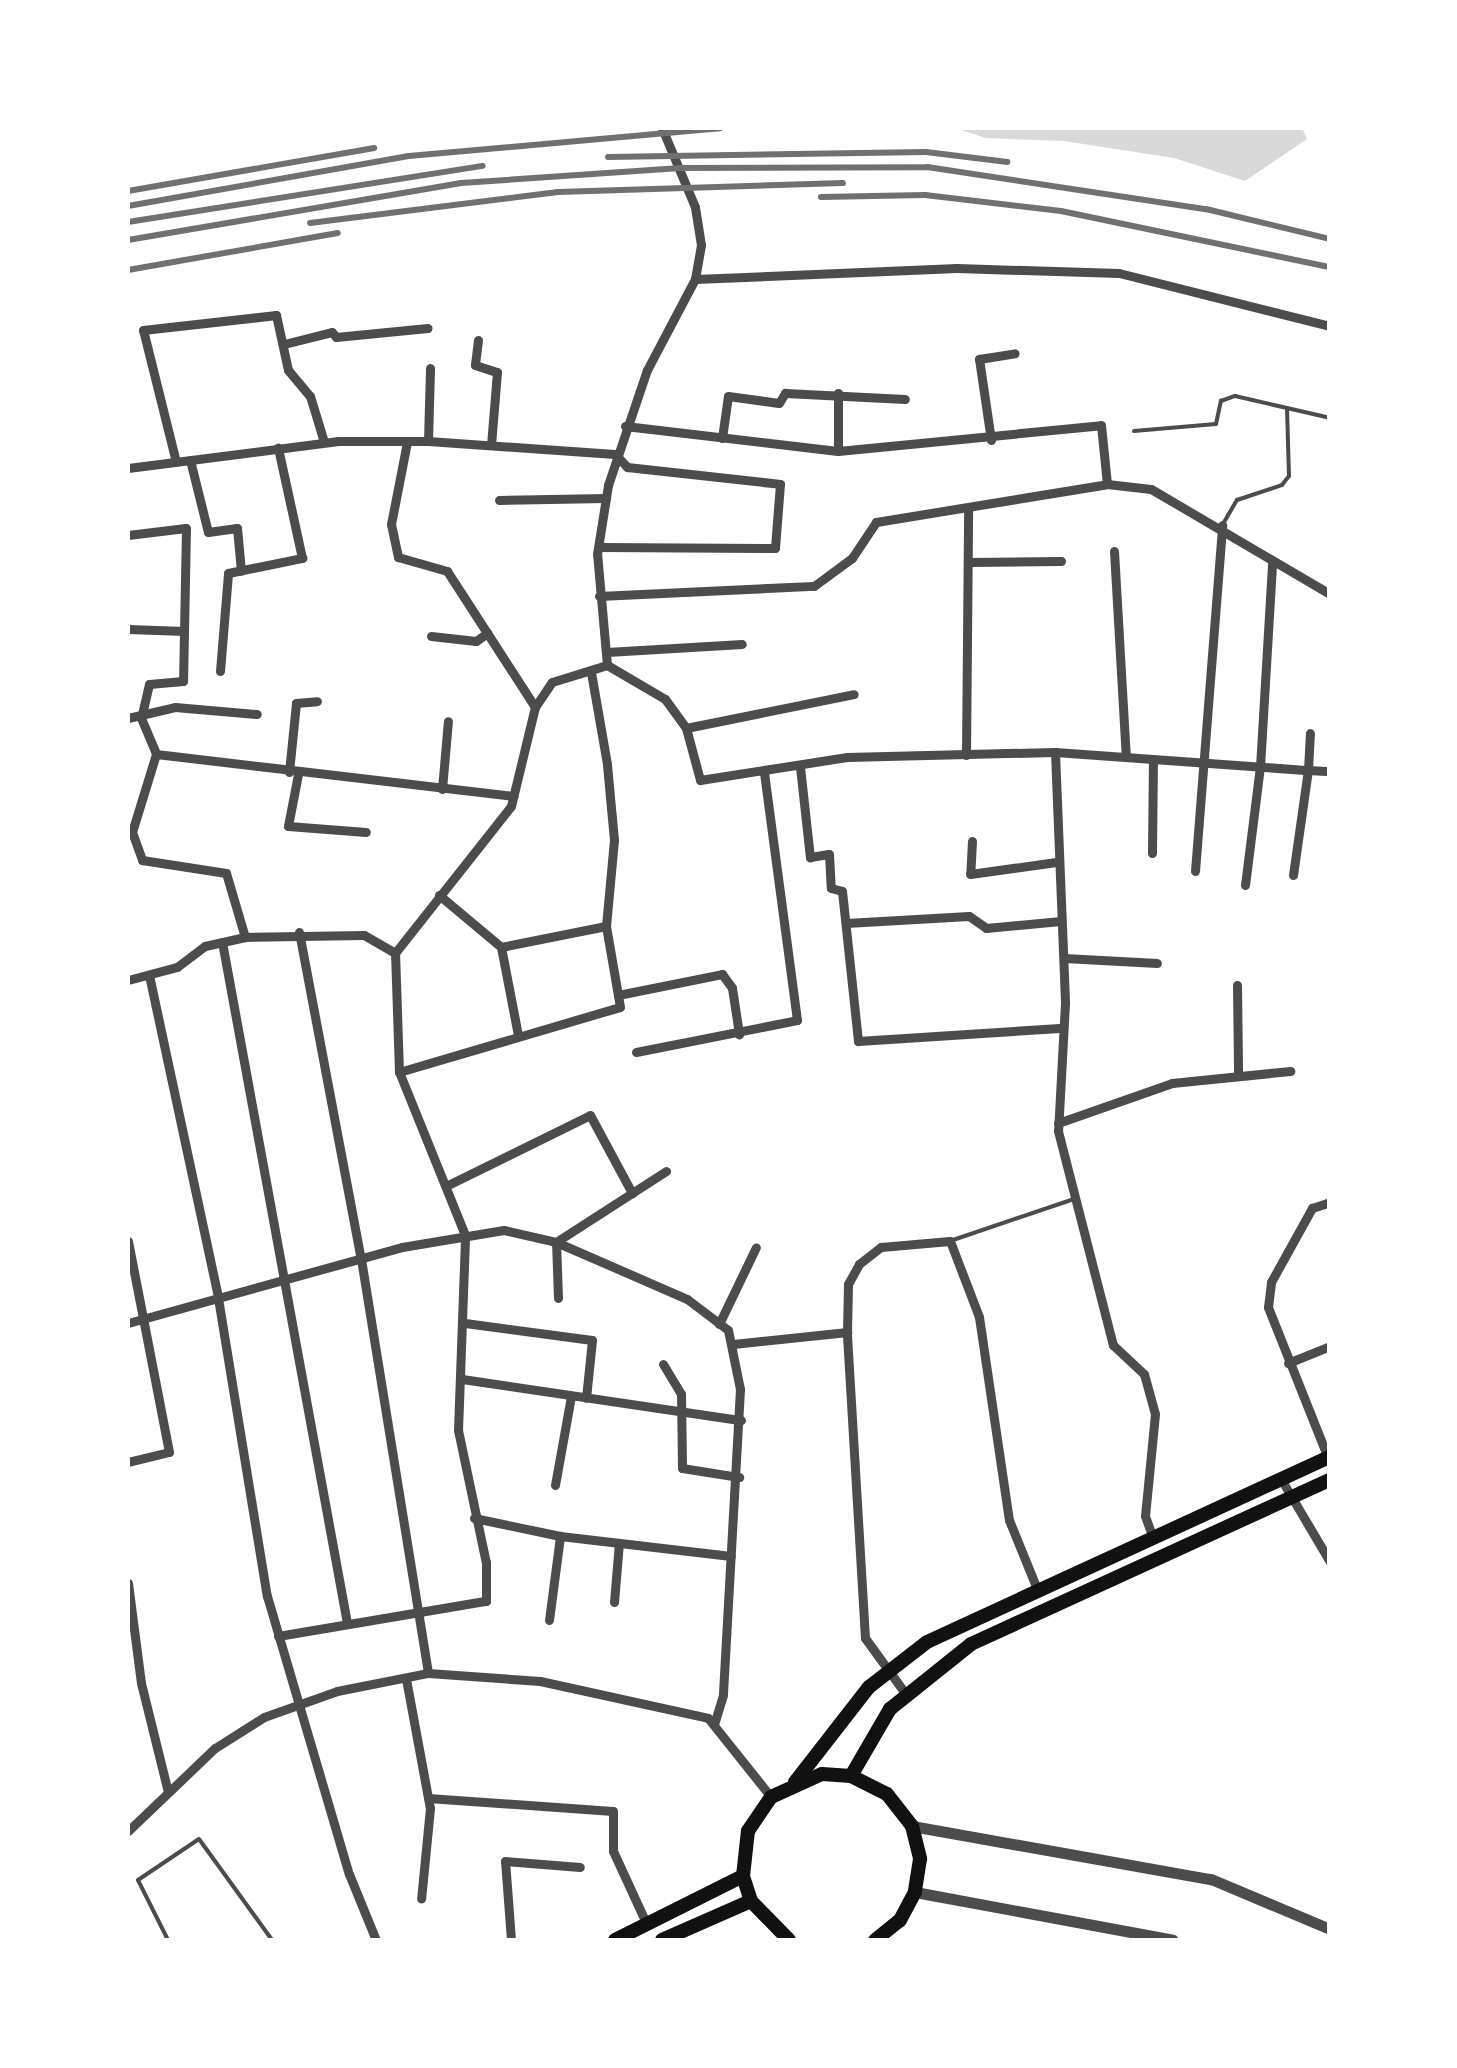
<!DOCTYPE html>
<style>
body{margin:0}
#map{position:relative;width:1457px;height:2068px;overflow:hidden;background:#fff;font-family:Figtree,sans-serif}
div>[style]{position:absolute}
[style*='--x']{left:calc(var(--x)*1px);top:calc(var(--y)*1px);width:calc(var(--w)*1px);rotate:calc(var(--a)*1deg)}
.water>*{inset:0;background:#d9d9d9}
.service>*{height:4px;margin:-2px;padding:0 2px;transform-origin:2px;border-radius:2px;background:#4c4c4c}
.minor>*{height:9px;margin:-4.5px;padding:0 4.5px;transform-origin:4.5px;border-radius:4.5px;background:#4c4c4c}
.tertiary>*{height:11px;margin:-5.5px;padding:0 5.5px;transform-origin:5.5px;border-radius:5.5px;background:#4c4c4c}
.primary>*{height:14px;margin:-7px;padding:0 7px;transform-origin:7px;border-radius:7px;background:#111}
.rail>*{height:6px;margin:-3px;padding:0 3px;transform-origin:3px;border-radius:3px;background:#707070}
span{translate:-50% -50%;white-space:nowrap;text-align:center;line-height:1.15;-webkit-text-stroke:10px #fff;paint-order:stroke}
.frame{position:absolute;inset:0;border:130px solid #fff;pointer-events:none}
</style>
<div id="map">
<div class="water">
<i style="clip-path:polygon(955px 128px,1302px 128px,1307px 139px,1245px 181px,1174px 158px,1064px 141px,986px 138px)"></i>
</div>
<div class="service">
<i style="--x:1134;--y:431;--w:82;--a:-4.9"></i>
<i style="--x:1216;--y:424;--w:24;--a:-78"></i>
<i style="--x:1221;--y:401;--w:15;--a:-20"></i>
<i style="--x:1235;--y:396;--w:98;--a:13"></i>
<i style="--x:1223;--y:524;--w:28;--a:-60"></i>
<i style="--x:1237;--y:500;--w:47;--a:-18.4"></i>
<i style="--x:1282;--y:485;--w:11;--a:-52"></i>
<i style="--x:1289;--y:476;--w:68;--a:-91.7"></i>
<i style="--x:950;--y:1241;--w:131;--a:-18.7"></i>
<i style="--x:168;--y:1940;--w:67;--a:-116.6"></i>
<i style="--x:138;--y:1880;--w:73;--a:-33.9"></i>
<i style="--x:199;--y:1839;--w:125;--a:54.1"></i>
</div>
<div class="minor">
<i style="--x:695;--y:279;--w:262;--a:-2.4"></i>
<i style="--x:957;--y:268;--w:162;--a:1.8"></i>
<i style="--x:1119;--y:273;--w:218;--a:14.1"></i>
<i style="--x:478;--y:340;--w:25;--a:97"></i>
<i style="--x:475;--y:365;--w:23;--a:18"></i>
<i style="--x:497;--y:372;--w:73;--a:94.7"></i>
<i style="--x:284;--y:344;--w:49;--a:-14"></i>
<i style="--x:332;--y:332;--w:6;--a:51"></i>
<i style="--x:336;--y:337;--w:92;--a:-5.6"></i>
<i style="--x:625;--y:426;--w:214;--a:6.7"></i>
<i style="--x:838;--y:451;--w:264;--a:-5.6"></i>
<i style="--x:1101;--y:425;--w:59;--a:84.2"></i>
<i style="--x:722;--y:438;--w:42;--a:-81.9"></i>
<i style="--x:728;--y:396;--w:51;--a:7.8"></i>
<i style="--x:779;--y:403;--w:12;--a:-59"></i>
<i style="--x:785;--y:393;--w:120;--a:2.9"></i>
<i style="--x:991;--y:440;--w:82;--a:-98.4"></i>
<i style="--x:979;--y:359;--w:36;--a:-9"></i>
<i style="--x:428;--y:441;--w:73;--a:-88.4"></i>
<i style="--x:407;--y:442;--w:84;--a:101"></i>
<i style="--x:391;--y:524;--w:34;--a:78"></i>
<i style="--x:398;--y:557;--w:51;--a:15.9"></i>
<i style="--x:447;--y:571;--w:162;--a:57.1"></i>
<i style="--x:838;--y:451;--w:58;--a:-90"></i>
<i style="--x:190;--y:460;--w:74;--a:76"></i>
<i style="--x:208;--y:532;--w:29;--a:-8"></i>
<i style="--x:237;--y:528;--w:43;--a:84.7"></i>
<i style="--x:176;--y:462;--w:136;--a:-104"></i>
<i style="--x:143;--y:330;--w:134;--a:-6.4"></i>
<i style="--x:276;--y:315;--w:56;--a:77.7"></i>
<i style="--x:288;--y:370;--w:34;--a:50"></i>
<i style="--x:310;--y:396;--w:48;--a:73.1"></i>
<i style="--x:128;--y:468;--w:212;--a:-7.3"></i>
<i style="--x:338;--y:441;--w:90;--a:0"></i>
<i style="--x:428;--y:441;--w:187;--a:4"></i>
<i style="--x:615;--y:454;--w:18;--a:47"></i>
<i style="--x:627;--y:467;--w:154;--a:6.3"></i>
<i style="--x:780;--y:484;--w:64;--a:94.5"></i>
<i style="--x:775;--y:548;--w:176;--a:-179.7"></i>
<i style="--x:499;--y:500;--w:107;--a:-1.1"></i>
<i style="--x:128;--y:535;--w:58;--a:-6.9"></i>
<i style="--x:186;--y:528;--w:153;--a:91.1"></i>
<i style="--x:183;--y:681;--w:34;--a:175"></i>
<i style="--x:149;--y:684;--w:35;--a:103"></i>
<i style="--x:141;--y:718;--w:39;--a:67"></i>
<i style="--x:156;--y:754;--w:82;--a:107.1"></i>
<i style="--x:132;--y:832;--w:30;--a:70"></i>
<i style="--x:142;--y:860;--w:85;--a:8.8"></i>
<i style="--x:226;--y:873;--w:67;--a:73.5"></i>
<i style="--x:1114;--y:551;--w:206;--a:86.7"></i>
<i style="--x:968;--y:562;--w:93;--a:-0.6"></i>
<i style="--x:599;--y:596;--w:215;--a:-2.7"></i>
<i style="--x:814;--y:586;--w:47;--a:-36.4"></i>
<i style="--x:852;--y:558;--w:43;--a:-56.3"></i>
<i style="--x:876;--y:522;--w:234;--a:-9.3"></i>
<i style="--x:1107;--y:484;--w:44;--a:6.5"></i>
<i style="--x:1151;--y:489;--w:208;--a:30.4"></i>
<i style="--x:128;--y:629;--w:56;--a:2"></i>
<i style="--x:431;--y:636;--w:45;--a:6.3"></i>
<i style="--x:476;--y:641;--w:14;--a:-36"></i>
<i style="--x:607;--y:652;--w:135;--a:-3.4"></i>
<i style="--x:607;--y:665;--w:67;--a:30.4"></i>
<i style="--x:665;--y:699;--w:36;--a:54"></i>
<i style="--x:686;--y:728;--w:54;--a:74.9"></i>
<i style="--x:700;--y:780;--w:149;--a:-8.9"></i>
<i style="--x:847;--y:757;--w:208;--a:-1.4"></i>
<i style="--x:1055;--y:752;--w:254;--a:4.1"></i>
<i style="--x:1308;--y:770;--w:37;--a:-87"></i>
<i style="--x:607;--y:665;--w:111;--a:-95.1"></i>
<i style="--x:597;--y:554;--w:70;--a:-80.9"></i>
<i style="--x:608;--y:485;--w:121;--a:-71.3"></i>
<i style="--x:647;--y:370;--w:103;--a:-62.2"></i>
<i style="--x:695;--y:279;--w:35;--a:-80"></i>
<i style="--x:701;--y:245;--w:38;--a:-99"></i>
<i style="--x:695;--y:207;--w:86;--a:-112.7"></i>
<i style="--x:220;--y:671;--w:98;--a:-85.3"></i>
<i style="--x:228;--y:573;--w:76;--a:-11.5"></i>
<i style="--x:302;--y:558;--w:113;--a:-102.3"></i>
<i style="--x:128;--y:718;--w:48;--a:-13.2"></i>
<i style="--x:175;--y:707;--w:82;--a:4.9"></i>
<i style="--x:686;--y:728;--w:171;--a:-11.4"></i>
<i style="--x:1055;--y:752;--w:251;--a:87.7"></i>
<i style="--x:1065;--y:1003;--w:128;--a:93.1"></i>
<i style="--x:1058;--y:1131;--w:221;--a:75.6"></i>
<i style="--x:1113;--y:1345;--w:42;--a:43.1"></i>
<i style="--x:1144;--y:1374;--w:41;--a:74.6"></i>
<i style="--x:1155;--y:1414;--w:102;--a:95.6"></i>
<i style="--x:1145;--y:1516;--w:23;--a:70"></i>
<i style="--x:156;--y:754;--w:360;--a:6.7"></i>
<i style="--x:966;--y:755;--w:246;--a:-89.5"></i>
<i style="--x:800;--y:767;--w:91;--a:83.7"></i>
<i style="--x:810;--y:857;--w:19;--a:-9"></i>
<i style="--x:829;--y:854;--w:34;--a:87"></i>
<i style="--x:831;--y:888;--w:11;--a:15"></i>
<i style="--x:842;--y:891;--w:151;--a:83.9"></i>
<i style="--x:858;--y:1041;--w:202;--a:-3.7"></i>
<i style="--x:289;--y:772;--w:69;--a:-84.2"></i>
<i style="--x:296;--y:703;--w:21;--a:-5"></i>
<i style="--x:298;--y:774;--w:53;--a:100.9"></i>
<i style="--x:288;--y:826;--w:78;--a:4.4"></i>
<i style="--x:442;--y:789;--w:68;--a:-85"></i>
<i style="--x:972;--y:841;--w:33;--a:93"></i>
<i style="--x:970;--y:874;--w:87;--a:-7.9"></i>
<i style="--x:1152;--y:853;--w:93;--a:-89.4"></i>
<i style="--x:1195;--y:871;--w:347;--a:-85.5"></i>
<i style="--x:1293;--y:875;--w:106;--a:-81.9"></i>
<i style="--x:1308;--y:770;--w:22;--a:3"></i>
<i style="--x:1245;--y:885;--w:119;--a:-82.8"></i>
<i style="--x:1260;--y:767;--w:205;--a:-86.6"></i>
<i style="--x:439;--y:895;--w:81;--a:40"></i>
<i style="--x:501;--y:947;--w:90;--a:79.1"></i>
<i style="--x:846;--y:923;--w:123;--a:-3.3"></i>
<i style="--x:969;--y:916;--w:21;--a:35"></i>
<i style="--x:986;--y:928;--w:75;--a:-5.3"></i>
<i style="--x:299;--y:932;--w:333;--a:79.3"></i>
<i style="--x:361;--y:1259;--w:419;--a:80.8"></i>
<i style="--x:222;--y:942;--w:692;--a:79.6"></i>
<i style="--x:501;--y:947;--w:107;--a:-11.3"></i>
<i style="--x:1064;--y:958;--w:93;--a:3.1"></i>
<i style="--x:149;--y:975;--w:330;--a:77.9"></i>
<i style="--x:218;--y:1298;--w:302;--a:80.7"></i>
<i style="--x:267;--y:1596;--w:290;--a:73.6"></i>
<i style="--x:349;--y:1874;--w:71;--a:67.8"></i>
<i style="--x:128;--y:980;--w:51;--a:-14.9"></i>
<i style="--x:177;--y:967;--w:35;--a:-37"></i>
<i style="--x:205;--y:946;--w:41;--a:-12.7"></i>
<i style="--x:245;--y:937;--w:119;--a:-1"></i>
<i style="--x:364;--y:935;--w:36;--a:30"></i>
<i style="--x:1237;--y:985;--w:88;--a:89.3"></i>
<i style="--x:618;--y:995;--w:106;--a:-11.4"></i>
<i style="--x:722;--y:974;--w:17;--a:54"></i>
<i style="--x:732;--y:988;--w:47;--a:81.3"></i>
<i style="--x:636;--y:1052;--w:164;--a:-11.2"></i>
<i style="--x:797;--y:1020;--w:250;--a:-97.6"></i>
<i style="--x:399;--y:1072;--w:230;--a:-16.4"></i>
<i style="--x:620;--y:1007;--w:82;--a:-99.8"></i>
<i style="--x:606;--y:926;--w:86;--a:-84.7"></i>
<i style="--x:614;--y:840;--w:76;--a:-95.3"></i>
<i style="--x:607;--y:764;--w:93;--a:-99.9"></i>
<i style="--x:1058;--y:1123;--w:121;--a:-19.3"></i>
<i style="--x:1172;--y:1083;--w:119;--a:-5.8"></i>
<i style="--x:448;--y:1185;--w:158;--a:-26.2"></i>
<i style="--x:590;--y:1115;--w:89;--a:61.7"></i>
<i style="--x:128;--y:1241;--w:215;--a:79"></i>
<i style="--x:169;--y:1452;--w:42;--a:166.3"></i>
<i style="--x:558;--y:1298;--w:56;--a:-92"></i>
<i style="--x:556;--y:1242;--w:131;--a:-32.8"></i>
<i style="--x:128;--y:1323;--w:284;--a:-15.5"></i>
<i style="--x:402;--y:1247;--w:103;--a:-9.5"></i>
<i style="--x:504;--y:1230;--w:53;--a:13"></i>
<i style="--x:556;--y:1242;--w:143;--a:23.5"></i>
<i style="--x:687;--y:1299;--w:51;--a:37.1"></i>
<i style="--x:728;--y:1330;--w:60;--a:78.5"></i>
<i style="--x:740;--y:1389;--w:306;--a:93.2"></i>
<i style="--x:723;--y:1695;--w:30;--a:107"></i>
<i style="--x:465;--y:1323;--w:128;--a:7.6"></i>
<i style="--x:592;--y:1340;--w:58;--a:95.9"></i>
<i style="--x:719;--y:1324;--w:85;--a:-64.3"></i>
<i style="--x:733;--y:1344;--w:115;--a:-6"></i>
<i style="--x:1288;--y:1363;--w:45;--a:-22"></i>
<i style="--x:663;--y:1364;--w:35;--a:59"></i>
<i style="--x:681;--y:1394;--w:74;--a:89.2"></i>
<i style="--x:682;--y:1468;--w:58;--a:9"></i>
<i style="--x:462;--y:1379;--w:282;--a:8.4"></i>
<i style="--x:1328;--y:1458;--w:162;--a:-111.7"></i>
<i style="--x:1268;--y:1307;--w:25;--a:-83"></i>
<i style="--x:1271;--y:1282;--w:85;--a:-61"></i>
<i style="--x:1312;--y:1208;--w:19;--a:-18"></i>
<i style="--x:1281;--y:1479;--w:96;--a:59.4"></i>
<i style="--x:555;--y:1485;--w:90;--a:-79.8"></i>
<i style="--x:474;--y:1518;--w:88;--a:11.8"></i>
<i style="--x:560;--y:1536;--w:172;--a:6.7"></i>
<i style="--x:128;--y:1583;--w:101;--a:82.6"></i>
<i style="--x:141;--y:1683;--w:112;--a:76.1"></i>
<i style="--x:614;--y:1602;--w:59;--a:-85.2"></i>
<i style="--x:549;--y:1620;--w:85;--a:-82.5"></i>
<i style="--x:278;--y:1636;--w:211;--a:-9.6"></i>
<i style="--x:486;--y:1601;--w:38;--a:-90"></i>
<i style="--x:486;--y:1563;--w:136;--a:-101.9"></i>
<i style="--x:458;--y:1430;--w:195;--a:-87.9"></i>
<i style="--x:465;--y:1235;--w:176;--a:-112"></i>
<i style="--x:399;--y:1072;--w:119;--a:-91.9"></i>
<i style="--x:395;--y:953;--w:187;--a:-51.7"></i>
<i style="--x:511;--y:806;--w:102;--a:-76.4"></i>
<i style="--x:535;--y:707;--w:30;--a:-56"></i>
<i style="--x:552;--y:682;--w:58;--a:-17.2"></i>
<i style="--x:406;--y:1679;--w:131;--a:79.5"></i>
<i style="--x:430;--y:1808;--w:91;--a:95.6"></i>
<i style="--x:905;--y:1693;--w:68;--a:-126"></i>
<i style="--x:865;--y:1638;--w:307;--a:-93.4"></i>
<i style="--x:847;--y:1332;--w:48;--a:-88.8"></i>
<i style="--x:848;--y:1284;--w:23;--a:-61"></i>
<i style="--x:859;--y:1264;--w:28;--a:-38"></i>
<i style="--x:881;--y:1247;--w:69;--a:-5"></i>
<i style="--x:950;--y:1241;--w:81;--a:69.1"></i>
<i style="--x:979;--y:1317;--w:205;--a:81.6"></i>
<i style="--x:1009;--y:1520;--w:74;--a:67.9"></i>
<i style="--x:428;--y:1798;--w:185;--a:4"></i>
<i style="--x:613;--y:1811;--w:40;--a:90"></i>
<i style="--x:613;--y:1851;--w:81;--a:65.3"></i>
<i style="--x:128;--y:1831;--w:120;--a:-43.7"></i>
<i style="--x:215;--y:1748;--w:58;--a:-32.3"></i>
<i style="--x:264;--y:1717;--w:77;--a:-19.6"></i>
<i style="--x:337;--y:1691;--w:93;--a:-11.2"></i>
<i style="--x:428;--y:1673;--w:112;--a:4.1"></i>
<i style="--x:540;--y:1681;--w:172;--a:12.4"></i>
<i style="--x:708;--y:1718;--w:101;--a:51.4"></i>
<i style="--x:511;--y:1940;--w:79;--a:-94.3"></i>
<i style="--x:505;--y:1861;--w:75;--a:4.6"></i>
</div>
<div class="tertiary">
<i style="--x:912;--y:1826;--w:304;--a:10.1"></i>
<i style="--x:1211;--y:1879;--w:129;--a:22.8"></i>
<i style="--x:915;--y:1892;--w:262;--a:10.5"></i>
</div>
<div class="primary">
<i style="--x:851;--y:1776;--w:78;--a:-59.8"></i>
<i style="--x:890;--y:1709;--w:104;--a:-38.7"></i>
<i style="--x:971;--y:1644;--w:395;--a:-24.6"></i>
<i style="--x:795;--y:1782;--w:120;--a:-52.1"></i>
<i style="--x:869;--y:1687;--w:73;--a:-37.8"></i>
<i style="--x:927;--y:1642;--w:443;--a:-24.7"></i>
<i style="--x:615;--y:1940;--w:143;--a:-26.6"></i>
<i style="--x:662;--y:1940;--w:97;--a:-23.7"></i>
<i style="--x:789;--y:1940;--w:54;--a:-134.3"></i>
<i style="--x:751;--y:1901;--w:26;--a:-108"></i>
<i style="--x:743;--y:1876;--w:45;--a:-83.7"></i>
<i style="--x:748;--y:1831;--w:41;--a:-55.9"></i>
<i style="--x:771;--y:1797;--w:56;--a:-24.3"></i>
<i style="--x:822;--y:1774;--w:29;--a:4"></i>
<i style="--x:851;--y:1776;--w:40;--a:26.6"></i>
<i style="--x:887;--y:1794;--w:41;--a:52"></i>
<i style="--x:912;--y:1826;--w:34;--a:76"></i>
<i style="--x:920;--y:1859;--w:33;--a:99"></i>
<i style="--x:915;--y:1892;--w:32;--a:118"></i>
<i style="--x:900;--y:1920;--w:32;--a:141"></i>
</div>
<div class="rail">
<i style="--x:608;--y:157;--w:318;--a:-0.9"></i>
<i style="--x:926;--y:152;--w:82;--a:7"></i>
<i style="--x:128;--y:191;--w:250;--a:-9.9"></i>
<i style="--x:821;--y:197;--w:104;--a:-1.1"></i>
<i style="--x:925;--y:195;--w:137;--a:6.7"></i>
<i style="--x:1061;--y:211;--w:275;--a:11.8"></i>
<i style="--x:128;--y:206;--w:285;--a:-10.1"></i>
<i style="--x:409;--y:156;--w:312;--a:-5.1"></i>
<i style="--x:128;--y:222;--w:359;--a:-9"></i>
<i style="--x:310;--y:223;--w:250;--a:-7.1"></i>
<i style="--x:558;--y:192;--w:285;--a:-1.8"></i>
<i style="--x:128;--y:240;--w:338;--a:-9.7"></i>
<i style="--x:461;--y:183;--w:220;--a:-3.9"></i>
<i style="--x:680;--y:168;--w:247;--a:-0.2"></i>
<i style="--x:927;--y:167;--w:282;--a:8.6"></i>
<i style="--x:1206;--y:209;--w:128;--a:13.6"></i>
<i style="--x:128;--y:270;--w:213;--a:-10"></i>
</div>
<div class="frame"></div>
</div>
